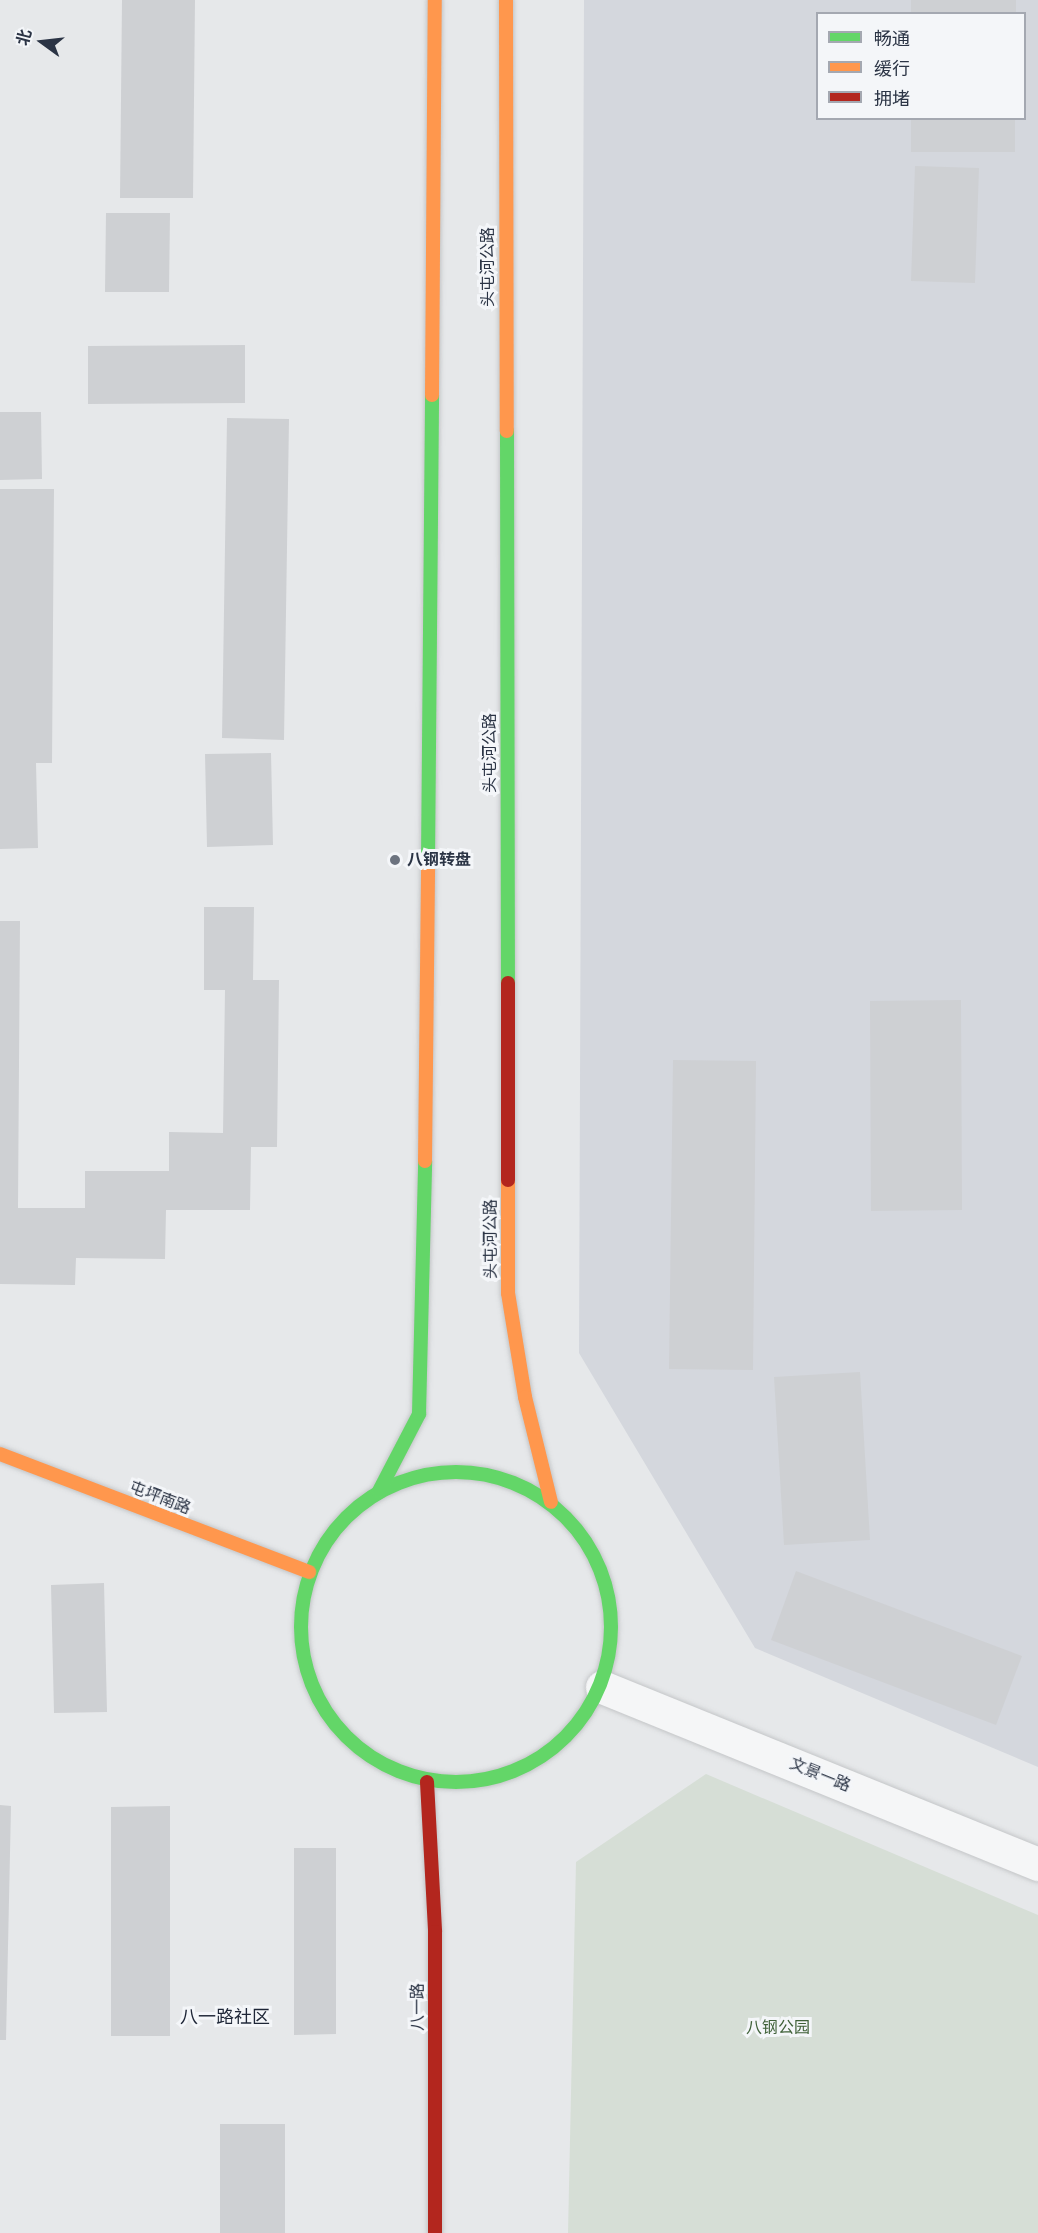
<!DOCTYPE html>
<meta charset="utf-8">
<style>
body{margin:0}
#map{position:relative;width:1038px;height:2233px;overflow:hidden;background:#e6e8ea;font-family:"Roboto Condensed","Noto Sans SC",sans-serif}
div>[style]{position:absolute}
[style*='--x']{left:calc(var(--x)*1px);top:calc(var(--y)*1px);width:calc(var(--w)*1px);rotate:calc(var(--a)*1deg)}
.built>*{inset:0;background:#d4d7dd}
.green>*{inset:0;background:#d6ded6}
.building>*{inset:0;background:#ced0d3}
.roads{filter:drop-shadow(0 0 2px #c4c6c8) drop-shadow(0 0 2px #c4c6c8)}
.street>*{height:33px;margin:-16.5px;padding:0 16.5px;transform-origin:16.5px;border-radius:16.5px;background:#f5f6f7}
.fast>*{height:14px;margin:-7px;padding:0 7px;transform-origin:7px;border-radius:7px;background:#63d668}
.fast>.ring{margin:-7px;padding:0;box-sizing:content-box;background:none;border:14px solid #63d668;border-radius:50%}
.slow>*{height:14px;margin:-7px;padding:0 7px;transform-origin:7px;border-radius:7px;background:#ff974d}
.jam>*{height:14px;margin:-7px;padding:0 7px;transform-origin:7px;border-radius:7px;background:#b3261e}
.dots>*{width:16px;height:16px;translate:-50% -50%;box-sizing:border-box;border:3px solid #f4f6f9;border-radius:50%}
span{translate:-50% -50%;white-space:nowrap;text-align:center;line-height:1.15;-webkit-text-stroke:6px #f4f6f9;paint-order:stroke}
.street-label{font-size:16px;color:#2b3445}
.poi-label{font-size:16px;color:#2b3445;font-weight:700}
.left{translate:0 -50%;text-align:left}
.park-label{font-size:16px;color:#3f6138}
.neighbourhood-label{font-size:18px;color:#1d2536}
.legend{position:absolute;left:816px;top:12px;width:210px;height:108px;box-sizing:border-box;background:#f4f6f9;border:2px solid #a4a8b1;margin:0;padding:8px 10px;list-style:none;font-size:18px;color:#2b3445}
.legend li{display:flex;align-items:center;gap:12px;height:30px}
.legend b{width:30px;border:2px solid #a4a8b1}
.north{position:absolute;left:12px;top:12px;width:60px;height:60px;-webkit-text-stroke:4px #f4f6f9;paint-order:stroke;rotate:285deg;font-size:16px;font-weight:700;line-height:24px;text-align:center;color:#2b3445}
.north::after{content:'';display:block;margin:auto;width:21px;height:27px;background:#2b3445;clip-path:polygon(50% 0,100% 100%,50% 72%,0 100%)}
</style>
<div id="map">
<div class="built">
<i style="clip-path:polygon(evenodd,584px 0,1038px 0,1038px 1767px,755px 1648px,579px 1353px,584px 0,818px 14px,1024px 14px,1024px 118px,818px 118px,818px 14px)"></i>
</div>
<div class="green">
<i style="clip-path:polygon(706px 1774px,1038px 1915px,1038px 2233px,568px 2233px,576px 1862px)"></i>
</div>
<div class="building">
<i style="clip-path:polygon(122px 0,195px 0,193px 198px,120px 198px)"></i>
<i style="clip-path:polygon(911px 0,1016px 0,1016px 14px,911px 14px)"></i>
<i style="clip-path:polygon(911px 118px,1015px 118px,1015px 152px,911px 152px)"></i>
<i style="clip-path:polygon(915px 166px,979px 168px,975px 283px,911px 281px)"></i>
<i style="clip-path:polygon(106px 213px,170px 213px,169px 292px,105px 292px)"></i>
<i style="clip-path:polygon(245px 345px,245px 403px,88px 404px,88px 346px)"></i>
<i style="clip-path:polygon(0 412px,41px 412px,42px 479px,0 480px)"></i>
<i style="clip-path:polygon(227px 418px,289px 419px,284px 740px,222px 738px)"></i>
<i style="clip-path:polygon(0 489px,54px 489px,52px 763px,36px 763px,38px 848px,0 849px)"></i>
<i style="clip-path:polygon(271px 753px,273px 845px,207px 847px,205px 754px)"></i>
<i style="clip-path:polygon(204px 907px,254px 907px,253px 980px,279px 980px,277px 1147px,251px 1147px,250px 1210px,166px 1210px,165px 1259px,76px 1258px,75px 1285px,0 1284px,0 921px,20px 921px,18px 1208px,85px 1208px,85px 1171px,169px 1171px,169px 1132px,223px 1133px,225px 990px,204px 990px)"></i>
<i style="clip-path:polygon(961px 1000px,962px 1210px,871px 1211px,870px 1001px)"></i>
<i style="clip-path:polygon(673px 1060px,756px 1061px,753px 1370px,669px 1369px)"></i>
<i style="clip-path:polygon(860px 1372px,870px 1540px,784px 1545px,774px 1377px)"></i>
<i style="clip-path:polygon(796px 1571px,1022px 1656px,996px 1725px,771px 1640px)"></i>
<i style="clip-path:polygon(104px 1583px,107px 1712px,54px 1713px,51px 1585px)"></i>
<i style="clip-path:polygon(0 1805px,11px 1806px,6px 2040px,0 2040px)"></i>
<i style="clip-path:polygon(170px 1806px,170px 2036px,111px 2036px,111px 1807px)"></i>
<i style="clip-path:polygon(294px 1848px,336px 1848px,336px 2034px,294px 2035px)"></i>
<i style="clip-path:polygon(220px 2124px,285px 2124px,285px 2233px,220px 2233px)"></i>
</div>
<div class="roads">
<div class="street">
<i style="--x:602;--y:1687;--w:471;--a:22.1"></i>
</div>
<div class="fast">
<i style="--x:507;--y:431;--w:552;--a:89.9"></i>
<i style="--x:428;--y:861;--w:466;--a:-89.5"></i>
<i class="ring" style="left:301px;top:1472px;width:296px;height:296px"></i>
<i style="--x:379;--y:1491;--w:87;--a:-62.5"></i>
<i style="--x:419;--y:1414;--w:253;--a:-88.6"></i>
</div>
<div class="slow">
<i style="--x:506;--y:0;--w:431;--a:89.9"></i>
<i style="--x:432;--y:395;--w:395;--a:-89.6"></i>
<i style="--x:425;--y:1161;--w:300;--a:-89.4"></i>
<i style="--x:508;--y:1180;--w:113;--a:90"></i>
<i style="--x:508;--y:1293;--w:105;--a:80.7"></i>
<i style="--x:525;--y:1397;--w:108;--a:76.1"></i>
<i style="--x:0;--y:1454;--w:331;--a:20.9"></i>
</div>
<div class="jam">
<i style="--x:508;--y:983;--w:197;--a:90"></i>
<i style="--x:427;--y:1782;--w:150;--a:86.9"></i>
<i style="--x:435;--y:1932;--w:301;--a:90"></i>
</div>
</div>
<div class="dots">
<i style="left:395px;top:860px;background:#6c737f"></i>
</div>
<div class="street-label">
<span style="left:488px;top:267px;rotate:-90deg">头屯河公路</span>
<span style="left:490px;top:753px;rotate:-90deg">头屯河公路</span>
<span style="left:491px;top:1239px;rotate:-90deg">头屯河公路</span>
<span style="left:160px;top:1498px;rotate:21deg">屯坪南路</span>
<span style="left:820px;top:1775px;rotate:22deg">文景一路</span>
<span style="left:418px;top:2007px;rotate:-90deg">八一路</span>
</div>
<div class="poi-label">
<span class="left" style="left:407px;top:860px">八钢转盘</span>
</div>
<div class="park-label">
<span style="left:778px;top:2028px">八钢公园</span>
</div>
<div class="neighbourhood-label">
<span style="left:225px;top:2017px">八一路社区</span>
</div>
<ul class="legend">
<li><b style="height:8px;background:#63d668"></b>畅通</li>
<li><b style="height:8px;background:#ff974d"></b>缓行</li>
<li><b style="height:8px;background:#b3261e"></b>拥堵</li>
</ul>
<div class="north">北</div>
</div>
